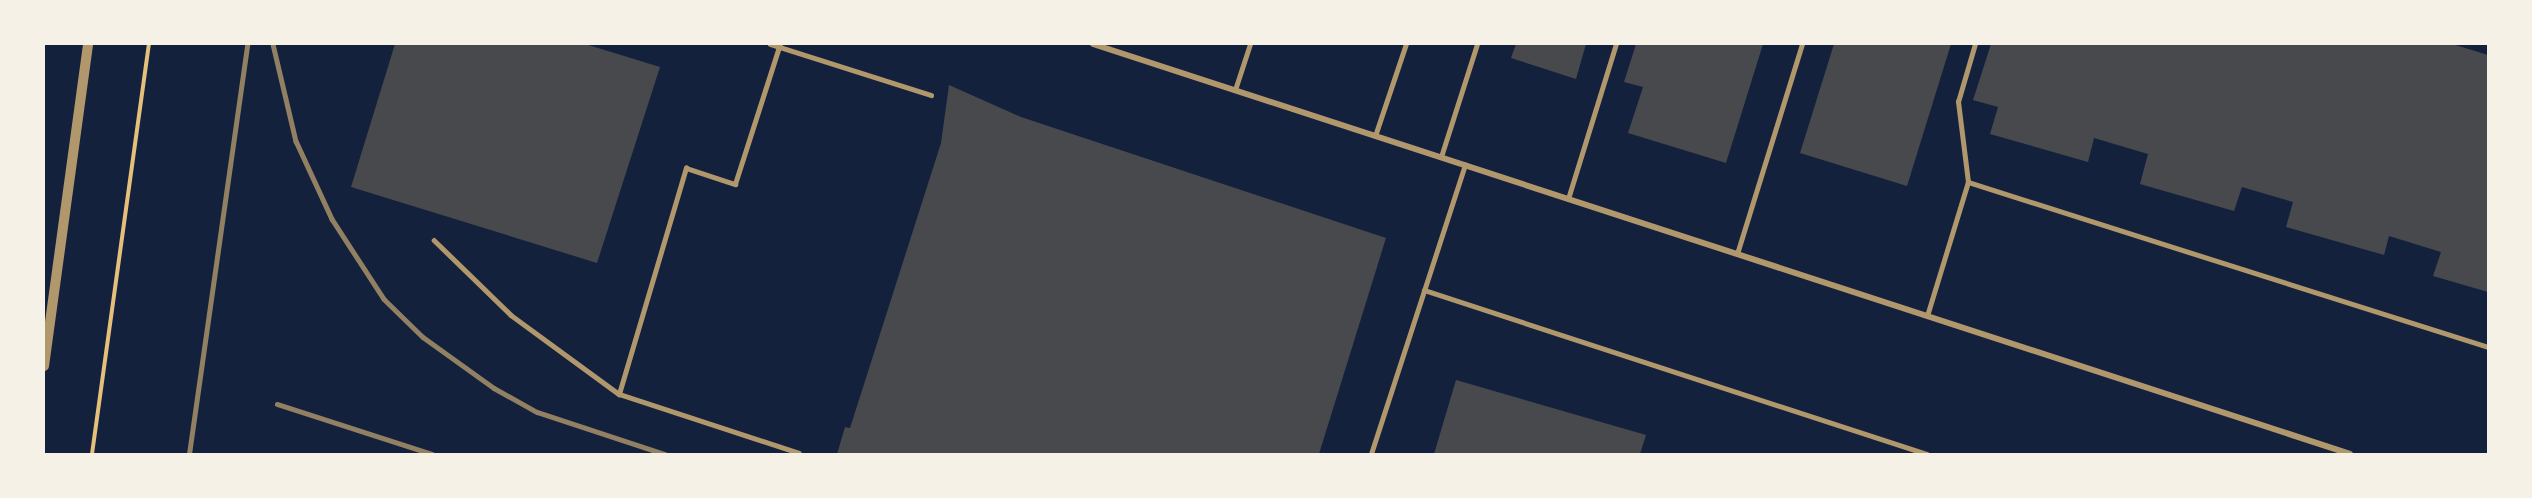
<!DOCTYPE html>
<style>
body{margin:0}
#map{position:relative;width:2532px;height:498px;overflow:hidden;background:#14213d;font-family:"Open Sans",sans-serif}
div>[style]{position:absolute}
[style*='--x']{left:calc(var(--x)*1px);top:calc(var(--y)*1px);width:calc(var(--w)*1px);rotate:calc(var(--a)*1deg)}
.building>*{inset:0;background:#48494c}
.path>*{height:4px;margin:-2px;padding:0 2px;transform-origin:2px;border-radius:2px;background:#e5c07b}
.service>*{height:4.5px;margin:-2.25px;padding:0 2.25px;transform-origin:2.25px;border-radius:2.25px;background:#b1986c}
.minor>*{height:6px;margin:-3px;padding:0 3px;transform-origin:3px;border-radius:3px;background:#b1986c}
.tertiary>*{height:10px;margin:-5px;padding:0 5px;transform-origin:5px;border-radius:5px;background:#b1986c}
.rail>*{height:4.5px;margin:-2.25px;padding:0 2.25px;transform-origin:2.25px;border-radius:2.25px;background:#918062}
span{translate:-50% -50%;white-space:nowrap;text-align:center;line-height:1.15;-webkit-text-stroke:6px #f6f1e7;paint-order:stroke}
.frame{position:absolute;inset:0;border:45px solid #f6f1e7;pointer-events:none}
</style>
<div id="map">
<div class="building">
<i style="clip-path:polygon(395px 44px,585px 44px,660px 67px,597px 263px,351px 187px)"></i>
<i style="clip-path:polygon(1516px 44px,1586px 44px,1576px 79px,1511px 58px)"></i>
<i style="clip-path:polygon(1636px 44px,1763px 44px,1726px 163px,1628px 133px,1643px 87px,1624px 82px)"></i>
<i style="clip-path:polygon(1834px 44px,1951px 44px,1907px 186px,1800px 153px)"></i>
<i style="clip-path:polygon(1991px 44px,2452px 44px,2488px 55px,2488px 292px,2433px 276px,2441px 252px,2389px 236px,2384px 255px,2286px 227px,2293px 202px,2242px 187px,2234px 211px,2140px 184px,2148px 154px,2094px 138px,2088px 162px,1990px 134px,1998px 107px,1973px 100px)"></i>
<i style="clip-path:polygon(949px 85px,1021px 117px,1386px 238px,1319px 454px,837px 454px,845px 427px,850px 428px,941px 143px)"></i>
<i style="clip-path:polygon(1456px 380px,1646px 435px,1640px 454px,1434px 454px)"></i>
</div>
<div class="path">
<i style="--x:92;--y:454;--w:414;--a:-82.1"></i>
</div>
<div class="service">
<i style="--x:770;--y:44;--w:169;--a:17.6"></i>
<i style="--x:1235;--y:90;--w:48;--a:-71.9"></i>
<i style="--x:1375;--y:136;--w:97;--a:-71.4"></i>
<i style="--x:1441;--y:157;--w:119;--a:-72.3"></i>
<i style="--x:1968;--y:182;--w:81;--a:-97.1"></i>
<i style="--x:1958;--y:102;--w:60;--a:-73.7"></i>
<i style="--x:1568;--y:199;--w:162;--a:-72.8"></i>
<i style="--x:434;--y:240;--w:107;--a:44.2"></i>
<i style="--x:511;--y:315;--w:134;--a:36.2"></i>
<i style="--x:619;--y:394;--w:236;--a:-73.5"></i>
<i style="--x:686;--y:168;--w:52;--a:18.1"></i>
<i style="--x:735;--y:184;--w:147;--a:-72.2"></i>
<i style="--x:1737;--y:254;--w:220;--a:-72.8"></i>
<i style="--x:1424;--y:290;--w:529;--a:18.06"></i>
<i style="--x:1927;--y:316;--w:140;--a:-73"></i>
<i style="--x:1968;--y:182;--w:546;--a:17.6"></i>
<i style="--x:619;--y:394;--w:189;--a:18.1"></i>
<i style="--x:1371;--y:454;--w:304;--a:-72"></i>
</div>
<div class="minor">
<i style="--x:1093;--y:44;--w:1322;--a:18.06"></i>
</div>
<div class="tertiary">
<i style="--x:44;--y:366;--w:325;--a:-82.2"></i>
</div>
<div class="rail">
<i style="--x:273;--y:44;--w:100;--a:76.7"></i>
<i style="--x:296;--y:141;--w:86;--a:65.2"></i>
<i style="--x:332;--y:219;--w:95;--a:57"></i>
<i style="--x:384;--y:299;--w:54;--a:44.3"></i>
<i style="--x:423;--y:337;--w:87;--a:35.7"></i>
<i style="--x:494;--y:388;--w:49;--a:29.2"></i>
<i style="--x:537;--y:412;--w:135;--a:18.2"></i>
<i style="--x:277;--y:404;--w:163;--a:17.9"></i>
<i style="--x:189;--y:454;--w:414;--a:-81.9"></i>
</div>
<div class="frame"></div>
</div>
